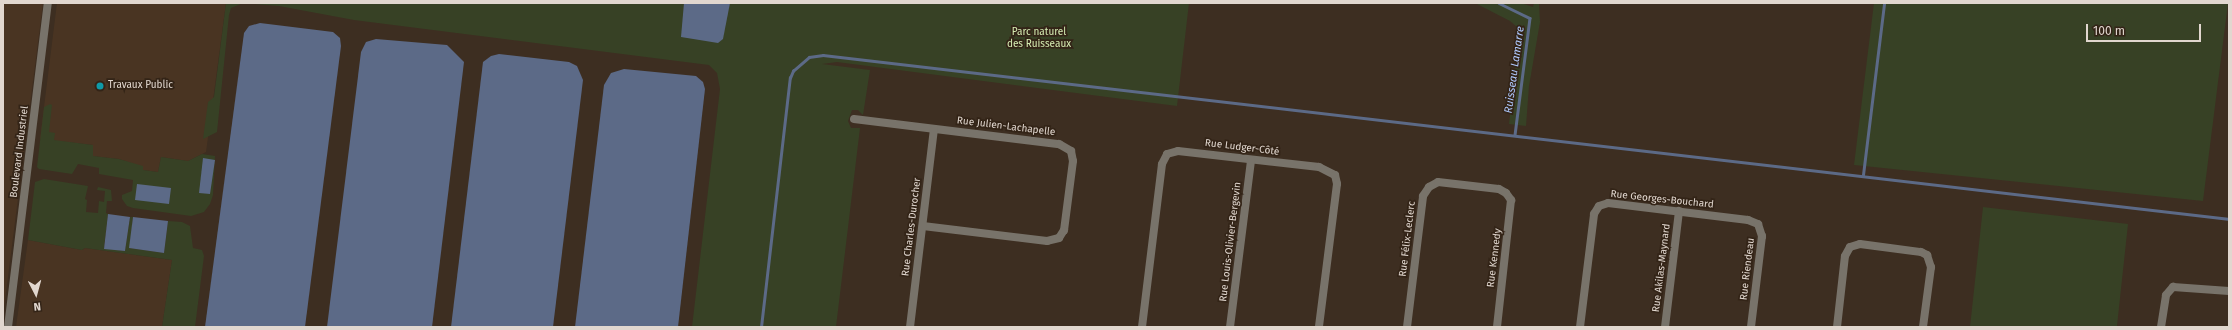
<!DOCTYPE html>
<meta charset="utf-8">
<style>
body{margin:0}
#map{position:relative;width:2232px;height:330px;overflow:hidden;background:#3d2e21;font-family:"Fira Sans",sans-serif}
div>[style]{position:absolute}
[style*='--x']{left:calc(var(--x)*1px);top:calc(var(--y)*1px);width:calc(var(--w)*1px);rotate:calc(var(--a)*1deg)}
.built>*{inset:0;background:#493422}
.green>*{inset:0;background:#374125}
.water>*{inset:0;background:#5c6a87}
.stream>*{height:2.5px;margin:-1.25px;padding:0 1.25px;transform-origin:1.25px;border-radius:1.25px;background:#5c6a87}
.minor>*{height:8px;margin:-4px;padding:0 4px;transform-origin:4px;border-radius:4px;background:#78736a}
.tertiary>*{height:8px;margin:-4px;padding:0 4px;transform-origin:4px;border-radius:4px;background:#78736a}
.dots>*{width:11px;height:11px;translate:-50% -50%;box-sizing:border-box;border:2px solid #332417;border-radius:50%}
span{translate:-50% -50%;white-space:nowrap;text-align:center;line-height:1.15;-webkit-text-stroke:3.5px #332417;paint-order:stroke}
.park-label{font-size:10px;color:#d7eeb4}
.poi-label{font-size:10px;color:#e1d7cf}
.left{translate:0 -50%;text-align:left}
.street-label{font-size:10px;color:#e1d7cf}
.water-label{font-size:11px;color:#afc9fe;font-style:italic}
.frame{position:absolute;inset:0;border:4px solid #e1d7cf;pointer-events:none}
.north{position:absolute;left:16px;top:274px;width:40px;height:40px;-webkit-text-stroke:3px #332417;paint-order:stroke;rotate:174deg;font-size:11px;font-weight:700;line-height:16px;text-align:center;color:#e1d7cf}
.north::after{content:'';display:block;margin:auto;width:14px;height:18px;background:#e1d7cf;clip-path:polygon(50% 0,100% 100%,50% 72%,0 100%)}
.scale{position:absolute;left:2086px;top:24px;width:115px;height:18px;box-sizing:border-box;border:2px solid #e1d7cf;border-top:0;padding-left:5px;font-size:12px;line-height:14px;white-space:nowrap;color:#e1d7cf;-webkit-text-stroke:3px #332417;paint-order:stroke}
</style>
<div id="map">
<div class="built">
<i style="clip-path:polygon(3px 3px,43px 3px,3px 316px)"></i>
<i style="clip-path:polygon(57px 3px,226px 3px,206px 152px,188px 161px,161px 157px,158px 172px,143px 170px,143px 167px,119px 159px,92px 156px,93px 145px,40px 139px)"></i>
<i style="clip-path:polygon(28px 240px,82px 250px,85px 248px,172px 260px,162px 327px,16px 327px)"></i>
</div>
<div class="green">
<i style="clip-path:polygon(226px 3px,1189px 3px,1177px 106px,837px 62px,822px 64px,870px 70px,863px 115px,858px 110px,852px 110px,848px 121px,851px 128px,860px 128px,836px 327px,692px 327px,720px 89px,717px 73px,709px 65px,354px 20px,279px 6px,243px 3px,231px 8px,229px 15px,217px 132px,203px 139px,208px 102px,214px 97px)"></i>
<i style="clip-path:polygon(1475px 3px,1521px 3px,1533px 7px,1534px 3px,1539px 3px,1540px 22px,1529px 86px,1526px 126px,1509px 124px,1519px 34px,1517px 27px,1510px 21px)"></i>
<i style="clip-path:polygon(1874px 3px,2228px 3px,2203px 201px,1854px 165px)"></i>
<i style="clip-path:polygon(50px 104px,52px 105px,49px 132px,55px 133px,54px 140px,93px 145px,93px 156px,119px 159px,143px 166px,143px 170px,158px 172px,161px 157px,188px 161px,202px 154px,215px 156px,213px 195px,210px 204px,204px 212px,191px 216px,133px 208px,127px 206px,122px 199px,122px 195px,132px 191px,133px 180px,99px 174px,99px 168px,78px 164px,72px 174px,39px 169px,37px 167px,44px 107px)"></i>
<i style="clip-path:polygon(44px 179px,88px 186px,85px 199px,87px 200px,86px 212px,98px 213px,99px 201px,104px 202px,105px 191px,97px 190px,98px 187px,111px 190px,112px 201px,107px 201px,106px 213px,108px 214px,104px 248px,125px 251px,130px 217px,133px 217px,130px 248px,164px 253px,168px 221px,182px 222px,190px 226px,193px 248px,202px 250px,204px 256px,195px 327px,162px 327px,172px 260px,85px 248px,82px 250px,28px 240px,35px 182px)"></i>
<i style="clip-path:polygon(1983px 207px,2128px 224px,2117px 326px,1970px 327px)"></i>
</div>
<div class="water">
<i style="clip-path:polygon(684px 3px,730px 3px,723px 39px,718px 43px,681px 37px)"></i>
<i style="clip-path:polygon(260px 23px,333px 32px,340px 38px,341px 46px,305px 327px,205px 327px,244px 33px,249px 26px)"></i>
<i style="clip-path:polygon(376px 39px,447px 45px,464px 62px,432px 327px,327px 327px,361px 52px,366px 42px)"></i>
<i style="clip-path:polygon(499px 54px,569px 62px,577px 66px,583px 80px,553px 327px,451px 327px,483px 62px,491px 56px)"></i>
<i style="clip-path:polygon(624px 69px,696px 76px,703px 82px,705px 89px,678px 327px,575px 327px,604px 85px,611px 73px)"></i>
<i style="clip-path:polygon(203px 158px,215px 160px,210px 194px,199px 193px)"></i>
<i style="clip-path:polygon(137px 184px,171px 188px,169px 204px,135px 200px)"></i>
<i style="clip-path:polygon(108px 214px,130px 217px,125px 251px,104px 249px)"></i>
<i style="clip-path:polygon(133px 217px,168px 221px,164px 253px,129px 248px)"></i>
</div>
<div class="stream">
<i style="--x:1499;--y:3;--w:34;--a:26"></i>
<i style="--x:1530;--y:18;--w:118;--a:97.3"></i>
<i style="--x:1863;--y:175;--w:173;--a:-83"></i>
<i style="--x:761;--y:327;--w:251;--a:-83.4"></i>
<i style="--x:790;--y:78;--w:8;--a:-67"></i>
<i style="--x:793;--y:71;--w:21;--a:-41"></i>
<i style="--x:809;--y:57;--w:14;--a:-8"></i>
<i style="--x:823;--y:55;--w:1416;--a:6.65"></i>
</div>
<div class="minor">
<i style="--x:854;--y:119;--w:207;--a:7"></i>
<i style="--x:1059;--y:144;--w:14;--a:30"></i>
<i style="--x:1071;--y:151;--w:10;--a:79"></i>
<i style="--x:1073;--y:161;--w:70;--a:97.4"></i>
<i style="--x:1064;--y:230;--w:9;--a:122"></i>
<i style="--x:1059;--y:238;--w:12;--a:166"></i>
<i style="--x:1047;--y:241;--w:125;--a:-173.1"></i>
<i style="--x:910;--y:327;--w:199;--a:-83.1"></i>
<i style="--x:1142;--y:327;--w:164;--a:-83"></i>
<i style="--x:1162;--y:164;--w:11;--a:-63"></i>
<i style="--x:1167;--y:154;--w:11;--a:-15"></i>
<i style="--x:1178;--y:151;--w:142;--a:6.5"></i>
<i style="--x:1319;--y:167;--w:18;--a:27"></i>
<i style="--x:1335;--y:175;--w:9;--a:77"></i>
<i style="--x:1337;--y:184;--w:144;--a:97.2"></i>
<i style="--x:1230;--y:327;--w:168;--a:-82.8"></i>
<i style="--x:1407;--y:327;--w:132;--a:-83"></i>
<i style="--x:1423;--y:196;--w:11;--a:-56"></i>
<i style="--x:1429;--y:187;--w:10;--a:-29"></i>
<i style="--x:1438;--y:182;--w:61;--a:6.5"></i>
<i style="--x:1499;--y:189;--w:8;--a:30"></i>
<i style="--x:1506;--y:193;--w:9;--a:54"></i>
<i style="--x:1511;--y:200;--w:128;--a:96.3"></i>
<i style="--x:1580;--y:327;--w:114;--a:-82.9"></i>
<i style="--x:1594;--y:214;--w:9;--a:-58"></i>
<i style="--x:1599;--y:206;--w:9;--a:-18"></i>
<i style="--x:1608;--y:203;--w:141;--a:6.9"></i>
<i style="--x:1748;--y:220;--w:11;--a:22"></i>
<i style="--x:1758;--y:224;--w:13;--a:72"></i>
<i style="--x:1762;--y:236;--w:92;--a:96.9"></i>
<i style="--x:1665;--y:327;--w:117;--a:-83.1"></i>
<i style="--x:1837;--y:327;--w:71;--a:-83.6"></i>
<i style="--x:1845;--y:256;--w:10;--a:-61"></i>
<i style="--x:1850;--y:247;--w:10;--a:-17"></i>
<i style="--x:1860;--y:244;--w:62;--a:7.5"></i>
<i style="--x:1921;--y:252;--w:7;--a:27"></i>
<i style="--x:1927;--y:255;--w:13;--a:72"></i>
<i style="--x:1931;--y:267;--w:61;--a:97.6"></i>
<i style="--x:2161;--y:327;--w:32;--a:-81"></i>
<i style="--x:2166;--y:295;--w:11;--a:-49"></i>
<i style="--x:2173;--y:287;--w:56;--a:4.1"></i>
</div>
<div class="tertiary">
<i style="--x:8;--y:327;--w:326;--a:-83"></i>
</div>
<div class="dots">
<i style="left:100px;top:86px;background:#0f9aa8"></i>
</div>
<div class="park-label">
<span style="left:1039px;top:38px">Parc naturel<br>des Ruisseaux</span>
</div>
<div class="poi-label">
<span class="left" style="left:108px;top:86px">Travaux Public</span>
</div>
<div class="street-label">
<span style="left:1006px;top:127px;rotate:7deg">Rue Julien-Lachapelle</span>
<span style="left:1242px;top:148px;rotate:7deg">Rue Ludger-Côté</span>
<span style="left:20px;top:152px;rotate:-83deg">Boulevard Industriel</span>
<span style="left:1662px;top:200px;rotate:6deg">Rue Georges-Bouchard</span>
<span style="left:912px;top:227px;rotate:-83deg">Rue Charles-Durocher</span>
<span style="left:1408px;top:239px;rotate:-83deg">Rue Félix-Leclerc</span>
<span style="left:1231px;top:242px;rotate:-83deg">Rue Louis-Olivier-Bergevin</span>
<span style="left:1495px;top:258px;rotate:-83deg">Rue Kennedy</span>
<span style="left:1662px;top:268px;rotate:-83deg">Rue Akilas-Maynard</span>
<span style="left:1748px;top:269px;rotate:-83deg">Rue Riendeau</span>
</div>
<div class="water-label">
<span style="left:1515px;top:70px;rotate:-82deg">Ruisseau Lamarre</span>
</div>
<div class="frame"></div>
<div class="north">N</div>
<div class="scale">100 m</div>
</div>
